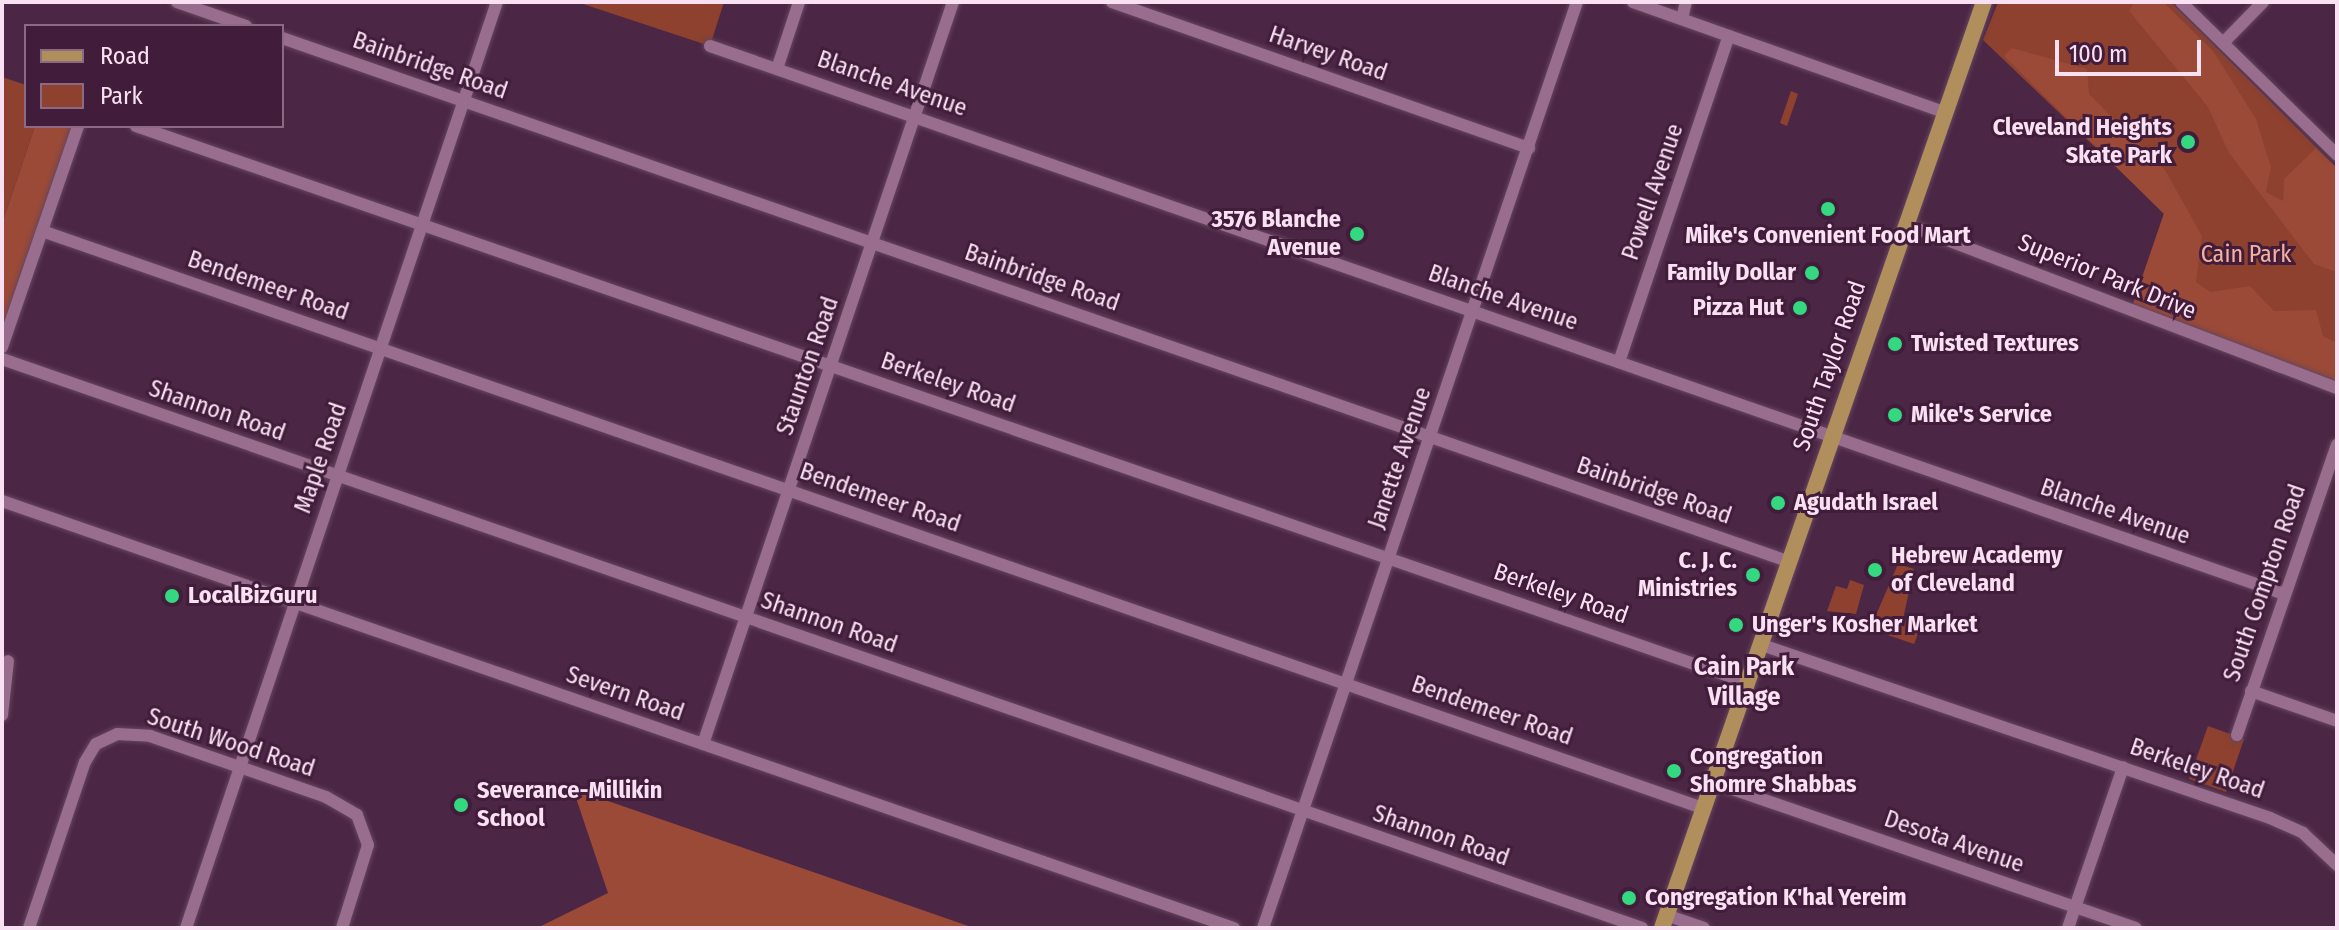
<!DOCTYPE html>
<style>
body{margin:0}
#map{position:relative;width:2339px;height:930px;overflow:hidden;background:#4c2745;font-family:"Fira Sans Condensed",sans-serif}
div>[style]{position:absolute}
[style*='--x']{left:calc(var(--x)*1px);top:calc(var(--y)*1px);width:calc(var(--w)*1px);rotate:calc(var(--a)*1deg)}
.green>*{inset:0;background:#8d412e}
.forest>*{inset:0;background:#9b4a37}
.roads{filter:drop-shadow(0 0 2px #65455f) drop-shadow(0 0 2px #65455f)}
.minor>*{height:12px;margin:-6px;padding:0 6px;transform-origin:6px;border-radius:6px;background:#986d8e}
.major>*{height:16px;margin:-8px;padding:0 8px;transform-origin:8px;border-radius:8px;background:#b08f5d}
.dots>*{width:22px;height:22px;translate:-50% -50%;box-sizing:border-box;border:4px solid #411d3b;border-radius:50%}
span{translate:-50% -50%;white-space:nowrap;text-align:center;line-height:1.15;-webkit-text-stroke:6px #411d3b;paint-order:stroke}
.street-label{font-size:24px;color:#f9e0f2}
.poi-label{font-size:24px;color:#f9e0f2;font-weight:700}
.right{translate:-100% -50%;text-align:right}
.left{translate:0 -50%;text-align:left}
.park-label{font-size:24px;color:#f5b09f}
.neighbourhood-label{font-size:26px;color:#f9e0f2;font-weight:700}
.frame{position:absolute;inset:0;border:4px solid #f9e0f2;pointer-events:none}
.legend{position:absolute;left:24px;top:24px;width:260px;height:104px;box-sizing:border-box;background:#411d3b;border:2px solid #8b6b84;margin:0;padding:10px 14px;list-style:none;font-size:24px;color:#f9e0f2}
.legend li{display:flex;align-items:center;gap:16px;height:40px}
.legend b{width:40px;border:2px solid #8b6b84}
.scale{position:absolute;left:2055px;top:40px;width:146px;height:36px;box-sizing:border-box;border:4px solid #f9e0f2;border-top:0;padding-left:10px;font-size:24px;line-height:28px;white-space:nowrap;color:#f9e0f2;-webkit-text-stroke:6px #411d3b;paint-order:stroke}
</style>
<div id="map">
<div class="green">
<i style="clip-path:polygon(577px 2px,724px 2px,710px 46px)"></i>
<i style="clip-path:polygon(1998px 2px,2171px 2px,2337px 168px,2337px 383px,2131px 310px,2164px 213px,1983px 40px)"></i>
<i style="clip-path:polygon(2px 77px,26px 85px,26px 126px,35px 126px,2px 224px)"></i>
<i style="clip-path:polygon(1791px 91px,1798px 94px,1787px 126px,1780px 123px)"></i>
<i style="clip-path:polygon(1898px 564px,1914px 569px,1903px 619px,1921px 626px,1914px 644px,1870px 629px)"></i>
<i style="clip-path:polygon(1850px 580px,1864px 585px,1856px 614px,1827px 611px,1836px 586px,1847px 589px)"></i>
<i style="clip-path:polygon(2208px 726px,2244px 739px,2226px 792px,2189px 779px)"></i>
</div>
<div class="forest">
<i style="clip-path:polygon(2134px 2px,2163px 2px,2213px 51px,2256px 119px,2271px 167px,2266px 192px,2283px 201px,2284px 179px,2316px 148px,2337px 168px,2337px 272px,2314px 264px,2229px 153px,2208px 107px,2129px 11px)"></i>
<i style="clip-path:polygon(2012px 48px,2087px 69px,2089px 94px,2165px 170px,2202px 236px,2196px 282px,2210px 292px,2250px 286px,2274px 311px,2316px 310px,2323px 336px,2337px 343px,2337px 383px,2131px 310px,2164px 214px,2004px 56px)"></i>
<i style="clip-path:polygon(35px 126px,78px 126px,2px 347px,2px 224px)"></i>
<i style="clip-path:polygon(573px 789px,666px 821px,974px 928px,537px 928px,608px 893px)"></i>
</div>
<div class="roads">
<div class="minor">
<i style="--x:177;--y:2;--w:73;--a:19.2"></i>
<i style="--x:1112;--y:2;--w:442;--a:19.3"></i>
<i style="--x:1633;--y:2;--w:330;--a:19.5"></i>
<i style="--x:2181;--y:2;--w:219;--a:44.4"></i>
<i style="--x:1682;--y:19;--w:17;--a:-77"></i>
<i style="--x:282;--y:38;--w:1593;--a:19.16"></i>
<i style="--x:2223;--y:43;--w:57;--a:-45.7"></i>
<i style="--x:710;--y:46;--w:1664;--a:19.19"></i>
<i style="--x:777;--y:69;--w:71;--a:-71.8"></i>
<i style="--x:136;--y:126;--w:1703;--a:19.05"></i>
<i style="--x:1905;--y:224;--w:462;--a:20.8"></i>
<i style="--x:42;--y:231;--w:1758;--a:19.16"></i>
<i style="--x:2;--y:347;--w:234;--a:-71"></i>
<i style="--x:2;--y:359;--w:1736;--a:19.13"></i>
<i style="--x:1619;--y:362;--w:344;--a:-71.4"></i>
<i style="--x:2;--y:501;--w:1304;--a:19.12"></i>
<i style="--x:1759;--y:644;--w:540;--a:18.8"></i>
<i style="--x:2270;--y:818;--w:36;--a:24"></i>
<i style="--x:2303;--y:833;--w:47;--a:43.3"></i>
<i style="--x:2251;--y:691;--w:91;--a:19.2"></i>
<i style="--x:2;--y:715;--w:54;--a:-83.7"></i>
<i style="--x:2237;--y:735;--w:307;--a:-71"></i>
<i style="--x:703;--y:744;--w:783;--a:-71.38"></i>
<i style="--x:1712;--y:782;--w:448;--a:19"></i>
<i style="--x:1666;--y:915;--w:40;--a:18.9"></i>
<i style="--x:29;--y:928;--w:175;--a:-71.4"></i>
<i style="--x:85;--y:762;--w:21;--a:-59"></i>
<i style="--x:96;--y:744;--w:23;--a:-25"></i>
<i style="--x:117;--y:734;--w:33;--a:3"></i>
<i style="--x:150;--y:736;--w:186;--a:19.1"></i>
<i style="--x:326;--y:797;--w:36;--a:30"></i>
<i style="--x:357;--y:815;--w:32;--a:70"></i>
<i style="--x:368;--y:845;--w:87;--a:107.4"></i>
<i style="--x:186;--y:928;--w:977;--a:-71.44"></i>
<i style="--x:1263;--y:928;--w:978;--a:-71.27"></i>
<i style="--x:2068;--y:928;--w:170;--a:-71.1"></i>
</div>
<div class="major">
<i style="--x:1662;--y:928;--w:980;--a:-70.83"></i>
</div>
</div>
<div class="dots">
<i style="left:2188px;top:142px;background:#34d881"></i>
<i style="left:1828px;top:209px;background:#34d881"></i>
<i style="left:1357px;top:234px;background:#34d881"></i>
<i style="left:1812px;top:273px;background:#34d881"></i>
<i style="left:1800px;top:308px;background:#34d881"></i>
<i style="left:1895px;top:344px;background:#34d881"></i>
<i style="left:1895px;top:415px;background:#34d881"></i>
<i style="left:1778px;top:503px;background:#34d881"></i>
<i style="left:1875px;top:570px;background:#34d881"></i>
<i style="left:1753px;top:575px;background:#34d881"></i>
<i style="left:172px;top:596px;background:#34d881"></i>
<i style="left:1736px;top:625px;background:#34d881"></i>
<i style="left:1674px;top:771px;background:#34d881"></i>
<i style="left:461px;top:805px;background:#34d881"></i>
<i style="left:1629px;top:898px;background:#34d881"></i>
</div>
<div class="street-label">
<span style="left:1328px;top:54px;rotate:19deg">Harvey Road</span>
<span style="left:430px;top:66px;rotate:19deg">Bainbridge Road</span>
<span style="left:892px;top:84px;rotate:19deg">Blanche Avenue</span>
<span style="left:1653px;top:192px;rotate:-71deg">Powell Avenue</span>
<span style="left:2107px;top:277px;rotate:22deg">Superior Park Drive</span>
<span style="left:1042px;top:278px;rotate:19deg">Bainbridge Road</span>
<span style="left:268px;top:286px;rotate:19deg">Bendemeer Road</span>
<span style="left:1503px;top:298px;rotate:19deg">Blanche Avenue</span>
<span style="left:808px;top:366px;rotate:-71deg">Staunton Road</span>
<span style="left:1830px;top:366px;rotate:-71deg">South Taylor Road</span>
<span style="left:948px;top:383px;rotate:19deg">Berkeley Road</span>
<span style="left:217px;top:411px;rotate:19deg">Shannon Road</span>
<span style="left:321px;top:458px;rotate:-71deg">Maple Road</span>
<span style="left:1400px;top:458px;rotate:-71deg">Janette Avenue</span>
<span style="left:1654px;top:491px;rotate:19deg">Bainbridge Road</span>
<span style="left:880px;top:498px;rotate:19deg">Bendemeer Road</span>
<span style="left:2115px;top:512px;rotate:19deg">Blanche Avenue</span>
<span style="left:2265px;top:583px;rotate:-71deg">South Compton Road</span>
<span style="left:1561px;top:594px;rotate:19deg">Berkeley Road</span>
<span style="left:829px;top:623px;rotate:19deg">Shannon Road</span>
<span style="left:625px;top:694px;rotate:19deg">Severn Road</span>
<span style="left:1492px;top:711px;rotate:19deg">Bendemeer Road</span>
<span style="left:231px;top:743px;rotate:18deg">South Wood Road</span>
<span style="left:2197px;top:769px;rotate:19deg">Berkeley Road</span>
<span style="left:1441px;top:836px;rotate:19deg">Shannon Road</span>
<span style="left:1954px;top:842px;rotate:19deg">Desota Avenue</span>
</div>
<div class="poi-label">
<span class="right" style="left:2172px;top:142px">Cleveland Heights<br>Skate Park</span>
<span class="right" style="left:1341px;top:234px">3576 Blanche<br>Avenue</span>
<span style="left:1828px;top:236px">Mike's Convenient Food Mart</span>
<span class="right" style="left:1796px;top:273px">Family Dollar</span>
<span class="right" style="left:1784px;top:308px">Pizza Hut</span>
<span class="left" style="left:1911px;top:344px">Twisted Textures</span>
<span class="left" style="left:1911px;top:415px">Mike's Service</span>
<span class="left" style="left:1794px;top:503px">Agudath Israel</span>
<span class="left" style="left:1891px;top:570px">Hebrew Academy<br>of Cleveland</span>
<span class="right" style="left:1737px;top:575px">C. J. C.<br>Ministries</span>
<span class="left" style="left:188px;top:596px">LocalBizGuru</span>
<span class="left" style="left:1752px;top:625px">Unger's Kosher Market</span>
<span class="left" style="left:1690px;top:771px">Congregation<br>Shomre Shabbas</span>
<span class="left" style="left:477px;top:805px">Severance-Millikin<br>School</span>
<span class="left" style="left:1645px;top:898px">Congregation K'hal Yereim</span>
</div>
<div class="park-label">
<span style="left:2246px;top:255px">Cain Park</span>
</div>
<div class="neighbourhood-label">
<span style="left:1744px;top:682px">Cain Park<br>Village</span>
</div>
<div class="frame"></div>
<ul class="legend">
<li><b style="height:10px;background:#b08f5d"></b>Road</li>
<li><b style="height:22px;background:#8d412e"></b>Park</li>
</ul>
<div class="scale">100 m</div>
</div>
